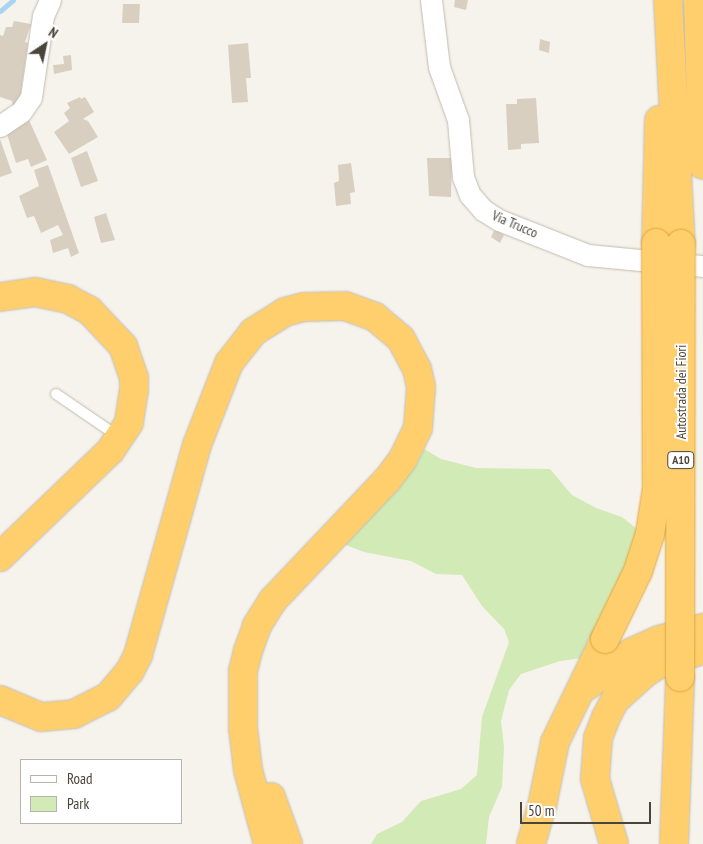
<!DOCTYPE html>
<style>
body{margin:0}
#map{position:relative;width:703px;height:844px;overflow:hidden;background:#f6f3ec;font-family:"PT Sans Narrow",sans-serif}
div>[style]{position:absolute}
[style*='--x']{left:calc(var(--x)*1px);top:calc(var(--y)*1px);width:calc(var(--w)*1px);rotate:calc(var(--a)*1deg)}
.green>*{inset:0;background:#d2eab5}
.stream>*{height:5px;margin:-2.5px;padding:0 2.5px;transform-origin:2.5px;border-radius:2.5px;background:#a9d4f2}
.building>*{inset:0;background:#d8cfc1}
.roads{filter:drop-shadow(0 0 1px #c2bbae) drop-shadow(0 0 1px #c2bbae)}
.service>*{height:10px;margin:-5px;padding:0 5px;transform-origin:5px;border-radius:5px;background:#fff}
.minor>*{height:21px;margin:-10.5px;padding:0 10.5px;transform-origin:10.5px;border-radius:10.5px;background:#fff}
.motorway>*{height:28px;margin:-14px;padding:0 14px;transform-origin:14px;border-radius:14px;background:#ffcf6e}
.bridges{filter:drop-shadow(0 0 1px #e0a43c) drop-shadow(0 0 1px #e0a43c)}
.motorway-bridge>*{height:28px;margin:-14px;padding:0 14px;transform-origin:14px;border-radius:14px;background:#ffcf6e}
span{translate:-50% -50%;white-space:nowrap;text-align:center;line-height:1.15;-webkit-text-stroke:4px #fff;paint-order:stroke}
.shield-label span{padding:1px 4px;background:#fff;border:1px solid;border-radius:4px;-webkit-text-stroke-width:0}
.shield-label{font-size:12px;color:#4b4439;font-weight:700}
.street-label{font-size:14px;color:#4b4439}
.legend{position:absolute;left:20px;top:759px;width:162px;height:65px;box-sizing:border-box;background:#fff;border:1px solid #b7b4b0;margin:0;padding:6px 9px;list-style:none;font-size:15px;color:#4b4439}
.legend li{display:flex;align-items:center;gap:10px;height:25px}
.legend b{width:25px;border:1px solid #b7b4b0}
.north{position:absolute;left:20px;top:20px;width:50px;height:50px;-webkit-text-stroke:4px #fff;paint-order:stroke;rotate:34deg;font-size:14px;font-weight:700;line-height:20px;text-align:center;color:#4b4439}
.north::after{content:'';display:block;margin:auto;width:18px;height:22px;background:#4b4439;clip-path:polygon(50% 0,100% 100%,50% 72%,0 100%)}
.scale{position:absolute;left:520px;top:802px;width:131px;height:22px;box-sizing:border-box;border:2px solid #4b4439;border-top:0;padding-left:6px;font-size:15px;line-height:18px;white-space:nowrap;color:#4b4439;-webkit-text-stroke:4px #fff;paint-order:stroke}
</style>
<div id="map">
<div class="green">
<i style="clip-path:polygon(424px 449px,441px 459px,476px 468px,550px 469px,572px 495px,596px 508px,622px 517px,637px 529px,633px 558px,582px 658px,560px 661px,521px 674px,509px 690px,501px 721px,504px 747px,502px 787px,489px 817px,486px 844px,371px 844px,377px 834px,402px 822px,421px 801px,461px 789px,477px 775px,482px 717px,509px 642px,504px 629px,482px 606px,462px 575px,436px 574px,411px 561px,364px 552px,343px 544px,417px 464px)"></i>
</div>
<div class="stream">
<i style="--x:0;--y:11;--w:17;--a:-40"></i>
</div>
<div class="building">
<i style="clip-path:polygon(455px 0,468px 0,466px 10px,454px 7px)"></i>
<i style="clip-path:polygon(123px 4px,140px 4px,139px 23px,122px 23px)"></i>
<i style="clip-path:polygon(14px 21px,31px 24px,25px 42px,28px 43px,20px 98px,13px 106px,12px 101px,0 97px,0 35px,3px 36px,6px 27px,12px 27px)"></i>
<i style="clip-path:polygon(540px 39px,550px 42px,549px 53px,539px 50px)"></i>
<i style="clip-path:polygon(248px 43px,251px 78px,246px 78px,248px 102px,232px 103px,228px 45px)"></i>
<i style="clip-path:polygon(71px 55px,72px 70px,54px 74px,53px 65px,64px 64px,63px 56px)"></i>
<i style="clip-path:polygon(80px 97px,81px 99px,85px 97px,94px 112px,83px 119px,88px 121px,98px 137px,69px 154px,54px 132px,69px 121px,64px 113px,70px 108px,67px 103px)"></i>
<i style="clip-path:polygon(536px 98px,539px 143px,521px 144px,521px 149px,508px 150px,506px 104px,517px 104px,517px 99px)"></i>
<i style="clip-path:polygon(29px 120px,47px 160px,31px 167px,28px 159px,16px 163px,6px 131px)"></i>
<i style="clip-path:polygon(0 139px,12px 173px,0 177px)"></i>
<i style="clip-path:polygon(87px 151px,98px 181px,81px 187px,71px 158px)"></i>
<i style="clip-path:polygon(427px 158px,452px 158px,451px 197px,429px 196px)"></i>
<i style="clip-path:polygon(351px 163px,355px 192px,350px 193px,351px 204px,336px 206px,334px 183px,339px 181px,338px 165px)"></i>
<i style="clip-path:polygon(48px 165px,79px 253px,71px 257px,68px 248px,53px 253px,50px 240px,63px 235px,58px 225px,41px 233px,34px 216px,27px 218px,19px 196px,39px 186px,34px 170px)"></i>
<i style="clip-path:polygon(106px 213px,115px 240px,101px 243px,94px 217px)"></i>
<i style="clip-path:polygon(495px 229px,504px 235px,500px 243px,491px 237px)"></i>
</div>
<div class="roads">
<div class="service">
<i style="--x:56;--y:394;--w:76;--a:34.3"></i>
</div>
<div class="minor">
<i style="--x:431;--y:0;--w:67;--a:83.2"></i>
<i style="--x:439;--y:67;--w:56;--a:70.3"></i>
<i style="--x:458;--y:120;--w:57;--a:85"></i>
<i style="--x:463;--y:177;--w:19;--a:69"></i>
<i style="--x:470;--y:195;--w:20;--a:49"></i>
<i style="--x:483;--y:210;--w:19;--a:32"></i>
<i style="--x:499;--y:220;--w:96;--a:21.5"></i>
<i style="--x:588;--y:255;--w:116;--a:5.5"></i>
<i style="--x:0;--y:126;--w:25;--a:-34"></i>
<i style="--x:21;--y:112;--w:18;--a:-56"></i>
<i style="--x:31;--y:97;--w:82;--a:-81.6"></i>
<i style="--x:43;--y:16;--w:17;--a:-66"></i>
</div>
<div class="motorway">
<i style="--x:668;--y:0;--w:244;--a:87"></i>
<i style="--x:698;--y:0;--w:165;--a:88.3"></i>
<i style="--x:656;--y:243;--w:123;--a:-88.6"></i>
<i style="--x:0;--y:297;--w:35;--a:-8"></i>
<i style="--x:35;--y:292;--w:34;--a:12"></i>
<i style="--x:68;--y:299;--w:24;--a:28"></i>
<i style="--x:89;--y:310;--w:50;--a:46.6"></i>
<i style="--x:123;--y:346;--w:34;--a:71"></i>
<i style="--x:134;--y:378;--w:12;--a:90"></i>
<i style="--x:134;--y:390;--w:33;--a:99"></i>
<i style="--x:129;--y:423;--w:34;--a:124"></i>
<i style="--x:110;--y:451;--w:153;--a:136.1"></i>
<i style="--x:587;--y:686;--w:56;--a:-37.1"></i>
<i style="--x:632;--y:652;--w:30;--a:-24"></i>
<i style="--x:659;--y:640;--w:46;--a:-15.3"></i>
<i style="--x:0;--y:700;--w:44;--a:22.5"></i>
<i style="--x:41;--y:717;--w:33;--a:-5"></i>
<i style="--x:74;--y:714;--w:38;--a:-27"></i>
<i style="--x:108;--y:697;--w:34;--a:-50"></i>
<i style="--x:130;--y:671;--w:18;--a:-63"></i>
<i style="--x:138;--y:655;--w:218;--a:-74.3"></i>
<i style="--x:197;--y:445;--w:88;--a:-68.7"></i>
<i style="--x:229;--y:363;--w:39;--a:-52"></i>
<i style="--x:253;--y:332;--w:38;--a:-32"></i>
<i style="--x:285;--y:312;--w:20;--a:-15"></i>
<i style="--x:304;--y:307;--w:41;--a:-1.4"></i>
<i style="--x:345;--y:306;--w:32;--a:20"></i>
<i style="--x:375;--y:317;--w:34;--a:40"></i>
<i style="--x:401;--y:339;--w:34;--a:62"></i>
<i style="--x:417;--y:369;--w:18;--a:77"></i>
<i style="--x:421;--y:387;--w:41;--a:94.2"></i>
<i style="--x:418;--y:428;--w:34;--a:116"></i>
<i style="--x:403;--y:459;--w:26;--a:127"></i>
<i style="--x:387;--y:480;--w:166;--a:133.5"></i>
<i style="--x:273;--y:600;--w:31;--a:122"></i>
<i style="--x:257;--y:626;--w:27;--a:110"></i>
<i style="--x:248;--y:651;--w:21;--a:104"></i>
<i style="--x:243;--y:671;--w:57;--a:90"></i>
<i style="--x:243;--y:728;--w:42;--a:83.2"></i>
<i style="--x:248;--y:770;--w:77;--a:74.9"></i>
<i style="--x:271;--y:797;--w:50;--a:70.1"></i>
<i style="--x:531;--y:844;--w:40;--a:-74"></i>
<i style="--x:542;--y:806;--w:65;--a:-78.5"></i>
<i style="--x:555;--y:742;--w:114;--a:-64.1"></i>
<i style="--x:614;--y:844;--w:68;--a:-106.3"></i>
<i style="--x:595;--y:779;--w:41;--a:-85.8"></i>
<i style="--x:598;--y:738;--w:22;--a:-69"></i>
<i style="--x:606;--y:717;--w:19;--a:-62"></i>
<i style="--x:615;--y:700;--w:40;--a:-42"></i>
<i style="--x:645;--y:673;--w:19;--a:-32"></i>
<i style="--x:661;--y:663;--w:44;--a:-17.2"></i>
<i style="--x:674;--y:844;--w:167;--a:-87.9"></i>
</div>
</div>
<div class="bridges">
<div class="motorway-bridge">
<i style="--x:605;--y:639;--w:76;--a:-64.1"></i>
<i style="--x:638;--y:571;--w:39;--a:-72"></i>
<i style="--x:650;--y:534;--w:46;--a:-81.2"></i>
<i style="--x:657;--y:489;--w:246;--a:-90.2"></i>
<i style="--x:680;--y:677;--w:433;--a:-89.9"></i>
</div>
</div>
<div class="shield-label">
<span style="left:681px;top:460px">A10</span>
</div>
<div class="street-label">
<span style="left:515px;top:224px;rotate:23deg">Via Trucco</span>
<span style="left:681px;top:392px;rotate:-90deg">Autostrada dei Fiori</span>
</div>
<ul class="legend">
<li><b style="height:6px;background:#fff"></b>Road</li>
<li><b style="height:14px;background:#d2eab5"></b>Park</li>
</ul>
<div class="north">N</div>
<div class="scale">50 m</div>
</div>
